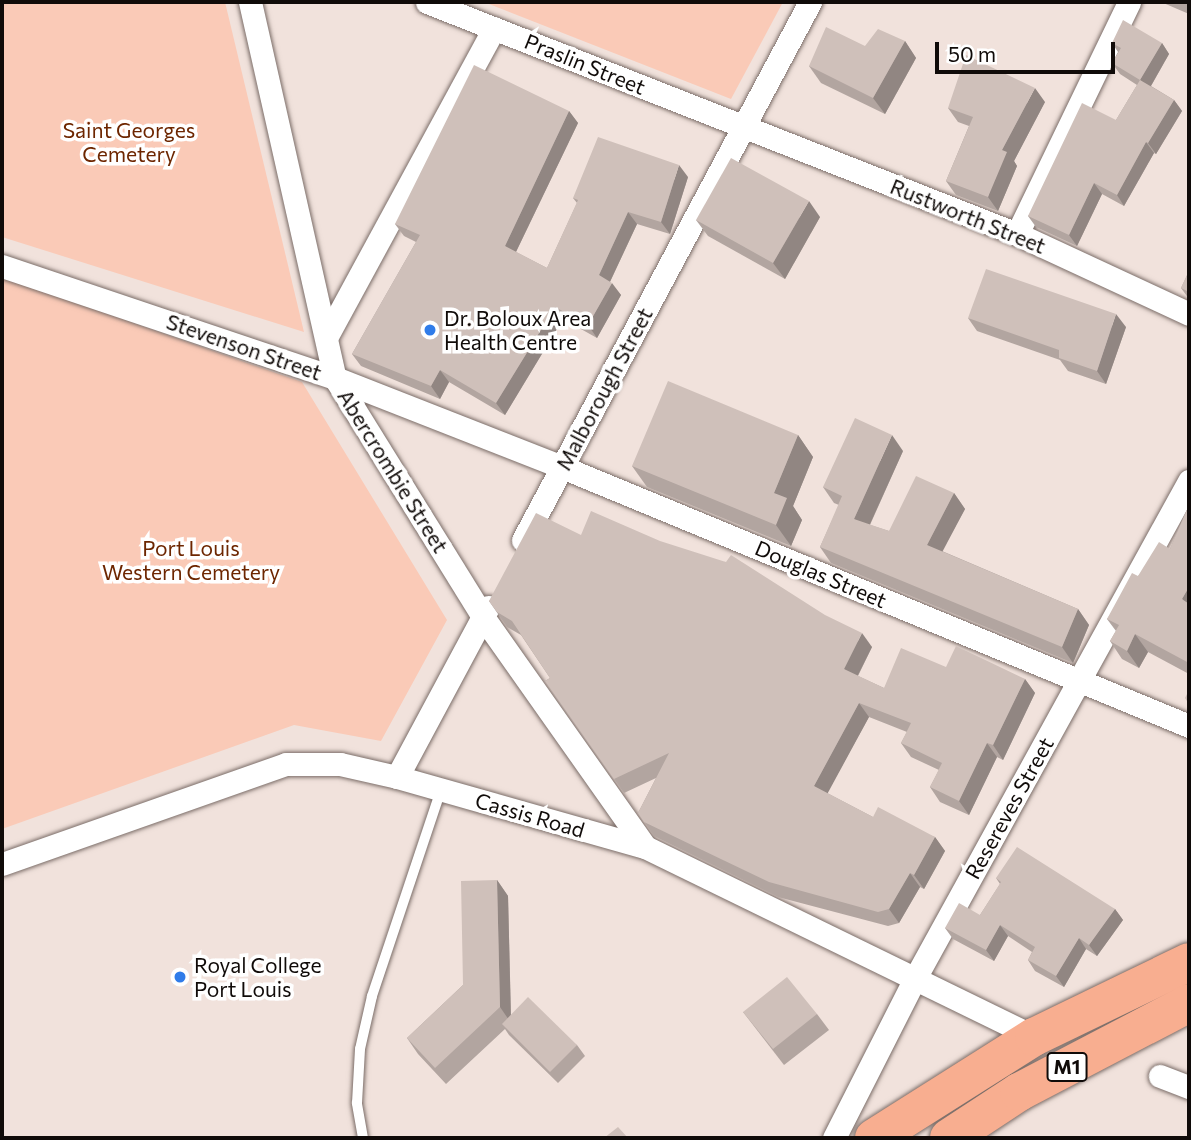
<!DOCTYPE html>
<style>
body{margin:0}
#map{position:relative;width:1191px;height:1140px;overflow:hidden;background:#f1e2dc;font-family:Commissioner,sans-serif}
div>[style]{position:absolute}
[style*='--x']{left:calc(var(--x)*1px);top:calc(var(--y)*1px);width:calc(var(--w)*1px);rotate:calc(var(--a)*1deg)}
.green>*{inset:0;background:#facab7}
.roads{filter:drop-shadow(0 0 2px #7b6d68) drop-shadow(0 0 2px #7b6d68)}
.lane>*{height:10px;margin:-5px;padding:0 5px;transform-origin:5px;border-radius:5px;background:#fff}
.street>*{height:23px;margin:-11.5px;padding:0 11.5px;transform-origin:11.5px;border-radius:11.5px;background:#fff}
.highway>*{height:38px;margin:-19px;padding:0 19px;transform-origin:19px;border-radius:19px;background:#f8ae90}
.wall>*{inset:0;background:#b2a5a0}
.shaded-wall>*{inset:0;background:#918682}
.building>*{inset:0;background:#cfc0ba}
.dots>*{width:19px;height:19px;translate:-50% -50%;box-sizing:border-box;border:4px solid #fff;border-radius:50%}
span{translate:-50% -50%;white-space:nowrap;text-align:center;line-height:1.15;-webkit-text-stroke:7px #fff;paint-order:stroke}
.shield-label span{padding:2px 5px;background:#fff;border:2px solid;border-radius:5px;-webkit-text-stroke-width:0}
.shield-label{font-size:19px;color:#100b09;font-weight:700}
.street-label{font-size:21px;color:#100b09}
.park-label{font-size:21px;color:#6d2600}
.poi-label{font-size:21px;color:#100b09}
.left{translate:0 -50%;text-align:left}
.frame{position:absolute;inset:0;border:4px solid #100b09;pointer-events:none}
.scale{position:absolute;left:935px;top:42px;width:180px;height:32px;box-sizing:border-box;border:4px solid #100b09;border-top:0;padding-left:9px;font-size:21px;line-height:24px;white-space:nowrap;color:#100b09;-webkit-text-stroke:5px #fff;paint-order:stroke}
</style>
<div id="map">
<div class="green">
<i style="clip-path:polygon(2px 2px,225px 2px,304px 332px,2px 237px)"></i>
<i style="clip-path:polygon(484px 2px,783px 2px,731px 99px)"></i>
<i style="clip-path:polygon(2px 277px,302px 382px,447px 620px,381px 741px,294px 725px,2px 829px)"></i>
</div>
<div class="roads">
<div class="lane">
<i style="--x:363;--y:1138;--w:36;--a:-100"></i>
<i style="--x:357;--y:1103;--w:54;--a:-86.8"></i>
<i style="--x:360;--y:1049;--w:54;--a:-77.2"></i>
<i style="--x:372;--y:996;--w:217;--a:-71.5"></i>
</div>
<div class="street">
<i style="--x:250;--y:2;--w:385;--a:77.3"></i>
<i style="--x:335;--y:378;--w:281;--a:58.2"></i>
<i style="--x:483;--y:617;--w:281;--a:54.8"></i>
<i style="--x:427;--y:2;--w:634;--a:21.47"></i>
<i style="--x:1017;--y:234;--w:190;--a:24.9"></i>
<i style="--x:1017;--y:234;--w:258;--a:-64.2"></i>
<i style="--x:2;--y:266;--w:351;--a:18.6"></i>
<i style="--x:335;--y:378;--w:244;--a:21.4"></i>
<i style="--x:562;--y:467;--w:678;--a:22.44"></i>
<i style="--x:327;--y:336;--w:350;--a:-61.5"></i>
<i style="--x:523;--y:540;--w:610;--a:-61.92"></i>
<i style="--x:397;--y:777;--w:193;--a:-61.8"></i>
<i style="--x:2;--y:864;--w:301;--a:-19.4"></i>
<i style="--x:286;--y:764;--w:54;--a:0"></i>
<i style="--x:340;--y:764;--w:58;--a:12.8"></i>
<i style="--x:397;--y:777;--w:258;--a:15.8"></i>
<i style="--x:645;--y:847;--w:433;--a:26"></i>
<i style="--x:1160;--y:1076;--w:31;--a:21"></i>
<i style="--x:834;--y:1138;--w:177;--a:-63.1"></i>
<i style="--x:914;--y:980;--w:570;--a:-61.14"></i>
</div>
<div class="highway">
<i style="--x:874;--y:1138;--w:189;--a:-32.3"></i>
<i style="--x:1034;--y:1037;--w:172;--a:-25.8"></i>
<i style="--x:949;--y:1138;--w:84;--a:-33.3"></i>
<i style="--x:1019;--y:1092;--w:192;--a:-27.6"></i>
</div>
</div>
<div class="wall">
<i style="clip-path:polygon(1161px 2px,1189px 2px,1189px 14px)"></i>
<i style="clip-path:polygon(905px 41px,916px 58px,885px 114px,821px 83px,809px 66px,865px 46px)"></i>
<i style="clip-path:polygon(1112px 43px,1162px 43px,1169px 54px,1151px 86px,1174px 100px,1182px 111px,1156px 154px,1154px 153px,1124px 206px,1102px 194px,1077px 246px,1036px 227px,1028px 216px,1116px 120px,1137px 85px,1120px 74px,1112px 63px,1118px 52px)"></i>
<i style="clip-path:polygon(1045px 102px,1014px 161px,1017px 166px,998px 211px,956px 195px,946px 181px,969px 126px,958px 122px,948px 108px)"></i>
<i style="clip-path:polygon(569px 111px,578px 123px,516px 252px,547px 268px,577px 203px,573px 198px,688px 177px,670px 234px,637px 224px,610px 282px,621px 295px,597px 338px,563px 319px,505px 415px,449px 382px,440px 399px,361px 366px,352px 354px,416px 242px,404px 236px,395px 224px)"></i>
<i style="clip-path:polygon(820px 217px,785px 279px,708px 236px,696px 220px)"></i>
<i style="clip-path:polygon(1189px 271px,1189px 299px,1181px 288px)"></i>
<i style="clip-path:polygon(968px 318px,1126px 327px,1106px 384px,1068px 371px,1060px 360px,977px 331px)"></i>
<i style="clip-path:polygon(798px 435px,813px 457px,793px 506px,802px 520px,791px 546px,647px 487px,632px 466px)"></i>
<i style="clip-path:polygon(903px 451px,870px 525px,889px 531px,954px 493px,965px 509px,942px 551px,1078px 609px,1089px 625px,1073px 663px,831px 563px,820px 547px,839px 505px,834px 503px,823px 487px)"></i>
<i style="clip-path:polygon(1189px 505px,1189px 674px,1148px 652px,1139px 668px,1122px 659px,1110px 641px,1116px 631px,1107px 619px,1138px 576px,1170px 549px)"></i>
<i style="clip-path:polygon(581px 535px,872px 647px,858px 676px,884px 688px,946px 667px,1025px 679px,1035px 693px,1003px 760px,997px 757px,969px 815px,940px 802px,930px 787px,939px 770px,911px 757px,901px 743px,907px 732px,869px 717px,827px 793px,873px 817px,935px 837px,945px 851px,924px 889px,920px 887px,899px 923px,888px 926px,778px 897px,654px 836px,638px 813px,656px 778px,624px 793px,545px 681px,550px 678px,521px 635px,507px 627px,489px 601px)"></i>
<i style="clip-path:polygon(996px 878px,1115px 909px,1123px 920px,1097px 956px,1086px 949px,1064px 987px,1035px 971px,1028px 960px,1032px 952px,1008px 936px,994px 961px,953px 939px,945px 928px,980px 915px,1000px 884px)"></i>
<i style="clip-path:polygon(497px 880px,508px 896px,511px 1015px,577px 1045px,585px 1056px,558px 1083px,509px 1035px,505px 1029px,446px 1084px,418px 1054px,407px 1038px,463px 985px)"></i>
<i style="clip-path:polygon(743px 1012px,817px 1014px,829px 1030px,784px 1065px)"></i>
</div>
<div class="shaded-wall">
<i style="clip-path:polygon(905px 41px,916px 58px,885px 114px,873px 98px)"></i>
<i style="clip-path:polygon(1162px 43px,1169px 54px,1148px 91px,1140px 80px)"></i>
<i style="clip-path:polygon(1035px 88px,1045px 102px,1014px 161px,1017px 166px,998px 211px,988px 197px,1002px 150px)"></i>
<i style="clip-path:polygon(1174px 100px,1182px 111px,1156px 154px,1148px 143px)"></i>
<i style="clip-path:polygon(569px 111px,578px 123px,513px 258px,505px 246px)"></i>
<i style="clip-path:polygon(1146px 142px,1154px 153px,1124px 206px,1117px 195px)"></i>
<i style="clip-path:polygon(679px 165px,688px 177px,670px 234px,661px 222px)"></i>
<i style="clip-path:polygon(1094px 183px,1102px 194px,1077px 246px,1069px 235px)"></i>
<i style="clip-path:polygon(809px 201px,820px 217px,785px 279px,773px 263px)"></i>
<i style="clip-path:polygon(628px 212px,637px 224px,607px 288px,599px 275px)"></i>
<i style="clip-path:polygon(612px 283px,621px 295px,597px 338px,588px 325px)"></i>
<i style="clip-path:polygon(555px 307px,563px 319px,505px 415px,496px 403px)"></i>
<i style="clip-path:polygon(1116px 314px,1126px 327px,1106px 384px,1097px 371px)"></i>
<i style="clip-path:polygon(440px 370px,449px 382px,440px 399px,431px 386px)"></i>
<i style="clip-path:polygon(798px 435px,813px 457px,793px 506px,802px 520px,791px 546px,776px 525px,774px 493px)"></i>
<i style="clip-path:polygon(892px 435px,903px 451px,865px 535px,854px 519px)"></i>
<i style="clip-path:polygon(954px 493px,965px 509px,938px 560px,927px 545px)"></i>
<i style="clip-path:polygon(1189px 587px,1189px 610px,1182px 599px)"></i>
<i style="clip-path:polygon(1078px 609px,1089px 625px,1073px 663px,1062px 647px)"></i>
<i style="clip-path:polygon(862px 633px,872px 647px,854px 683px,844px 669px)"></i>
<i style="clip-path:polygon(1135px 634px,1148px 652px,1139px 668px,1127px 651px)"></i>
<i style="clip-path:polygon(1025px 679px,1035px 693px,1003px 760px,993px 745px)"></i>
<i style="clip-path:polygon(859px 703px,869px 717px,824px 800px,814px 786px)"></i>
<i style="clip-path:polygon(987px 743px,997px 757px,969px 815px,959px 801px)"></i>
<i style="clip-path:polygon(935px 837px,945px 851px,924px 889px,914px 875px)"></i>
<i style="clip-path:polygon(910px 873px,920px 887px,899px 923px,889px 909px)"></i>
<i style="clip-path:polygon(497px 880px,508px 896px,511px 1023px,500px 1007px)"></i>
<i style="clip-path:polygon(1115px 909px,1123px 920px,1097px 956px,1089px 945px)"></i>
<i style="clip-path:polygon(1000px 925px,1008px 936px,994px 961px,986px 950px)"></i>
<i style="clip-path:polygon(1079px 938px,1086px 949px,1064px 987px,1056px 976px)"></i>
</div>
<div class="building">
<i style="clip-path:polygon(1123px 20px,1162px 43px,1140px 80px,1112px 63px,1121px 48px,1112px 43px)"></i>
<i style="clip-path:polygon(826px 27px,865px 46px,878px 29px,905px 41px,873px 98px,809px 66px)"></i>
<i style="clip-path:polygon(966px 55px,1035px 88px,1002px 150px,1007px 152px,988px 197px,946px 181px,973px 117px,948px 108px)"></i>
<i style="clip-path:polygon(474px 65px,569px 111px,505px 246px,547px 268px,578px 200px,573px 198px,598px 137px,679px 165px,661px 222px,628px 212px,599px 275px,612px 283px,588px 325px,555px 307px,496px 403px,440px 370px,431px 386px,352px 354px,420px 235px,395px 224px)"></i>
<i style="clip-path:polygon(1140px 80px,1174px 100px,1148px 143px,1146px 142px,1117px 195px,1094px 183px,1069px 235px,1028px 216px,1082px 103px,1116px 120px)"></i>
<i style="clip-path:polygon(731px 158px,809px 201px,773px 263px,696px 220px)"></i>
<i style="clip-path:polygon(986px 269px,1116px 314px,1097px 371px,1059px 358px,1059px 350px,968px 318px)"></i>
<i style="clip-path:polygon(1189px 271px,1189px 292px,1181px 288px)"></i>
<i style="clip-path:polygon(668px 381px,798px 435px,774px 493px,787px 498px,776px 525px,632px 466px)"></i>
<i style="clip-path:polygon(855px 418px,892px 435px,854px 519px,889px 531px,916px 476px,954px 493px,927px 545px,1078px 609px,1062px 647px,820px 547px,842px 496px,823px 487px)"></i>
<i style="clip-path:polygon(1189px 505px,1189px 587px,1182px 599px,1189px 604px,1189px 663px,1135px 634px,1127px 651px,1110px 641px,1119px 625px,1107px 619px,1132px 573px,1138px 576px,1159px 542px,1170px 549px)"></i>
<i style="clip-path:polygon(591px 511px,660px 541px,726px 562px,731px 555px,825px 615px,862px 633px,844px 669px,884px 688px,901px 648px,946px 667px,956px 646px,1025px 679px,993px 745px,987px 743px,959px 801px,930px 787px,942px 763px,901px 743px,911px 723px,859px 703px,814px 786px,873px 817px,878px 807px,935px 837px,914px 875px,910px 873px,889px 909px,878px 912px,769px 882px,644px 822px,638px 813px,669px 753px,614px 779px,545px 681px,550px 678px,512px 621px,497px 612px,489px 601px,536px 513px,581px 535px)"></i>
<i style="clip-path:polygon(1189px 690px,1189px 704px,1185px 698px)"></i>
<i style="clip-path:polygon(1017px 847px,1115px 909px,1089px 945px,1079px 938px,1056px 976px,1028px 960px,1035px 947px,1000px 925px,986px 950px,945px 928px,959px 903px,980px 915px,1001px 882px,996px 878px)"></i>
<i style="clip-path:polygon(497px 880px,500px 1007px,435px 1068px,407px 1038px,463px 985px,461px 881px)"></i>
<i style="clip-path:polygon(787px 977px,817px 1014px,773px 1049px,743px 1012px)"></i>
<i style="clip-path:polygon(528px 997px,577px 1045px,550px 1072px,502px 1024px)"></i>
<i style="clip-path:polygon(618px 1127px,628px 1138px,604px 1138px)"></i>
</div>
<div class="dots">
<i style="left:430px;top:330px;background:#307ce9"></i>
<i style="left:180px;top:977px;background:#307ce9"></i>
</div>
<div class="shield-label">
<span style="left:1067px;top:1067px">M1</span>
</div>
<div class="street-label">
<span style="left:585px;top:64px;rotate:22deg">Praslin Street</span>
<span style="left:968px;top:216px;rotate:22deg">Rustworth Street</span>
<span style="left:244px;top:347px;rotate:19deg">Stevenson Street</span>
<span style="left:604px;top:389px;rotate:-62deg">Malborough Street</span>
<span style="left:393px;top:471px;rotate:58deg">Abercrombie Street</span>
<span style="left:821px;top:574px;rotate:23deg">Douglas Street</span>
<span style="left:1009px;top:808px;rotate:-61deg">Resereves Street</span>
<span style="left:530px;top:815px;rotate:16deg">Cassis Road</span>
</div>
<div class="park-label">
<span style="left:129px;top:142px">Saint Georges<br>Cemetery</span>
<span style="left:191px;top:560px">Port Louis<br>Western Cemetery</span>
</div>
<div class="poi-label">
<span class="left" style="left:444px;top:330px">Dr. Boloux Area<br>Health Centre</span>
<span class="left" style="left:194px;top:977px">Royal College<br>Port Louis</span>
</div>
<div class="frame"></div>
<div class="scale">50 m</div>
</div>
